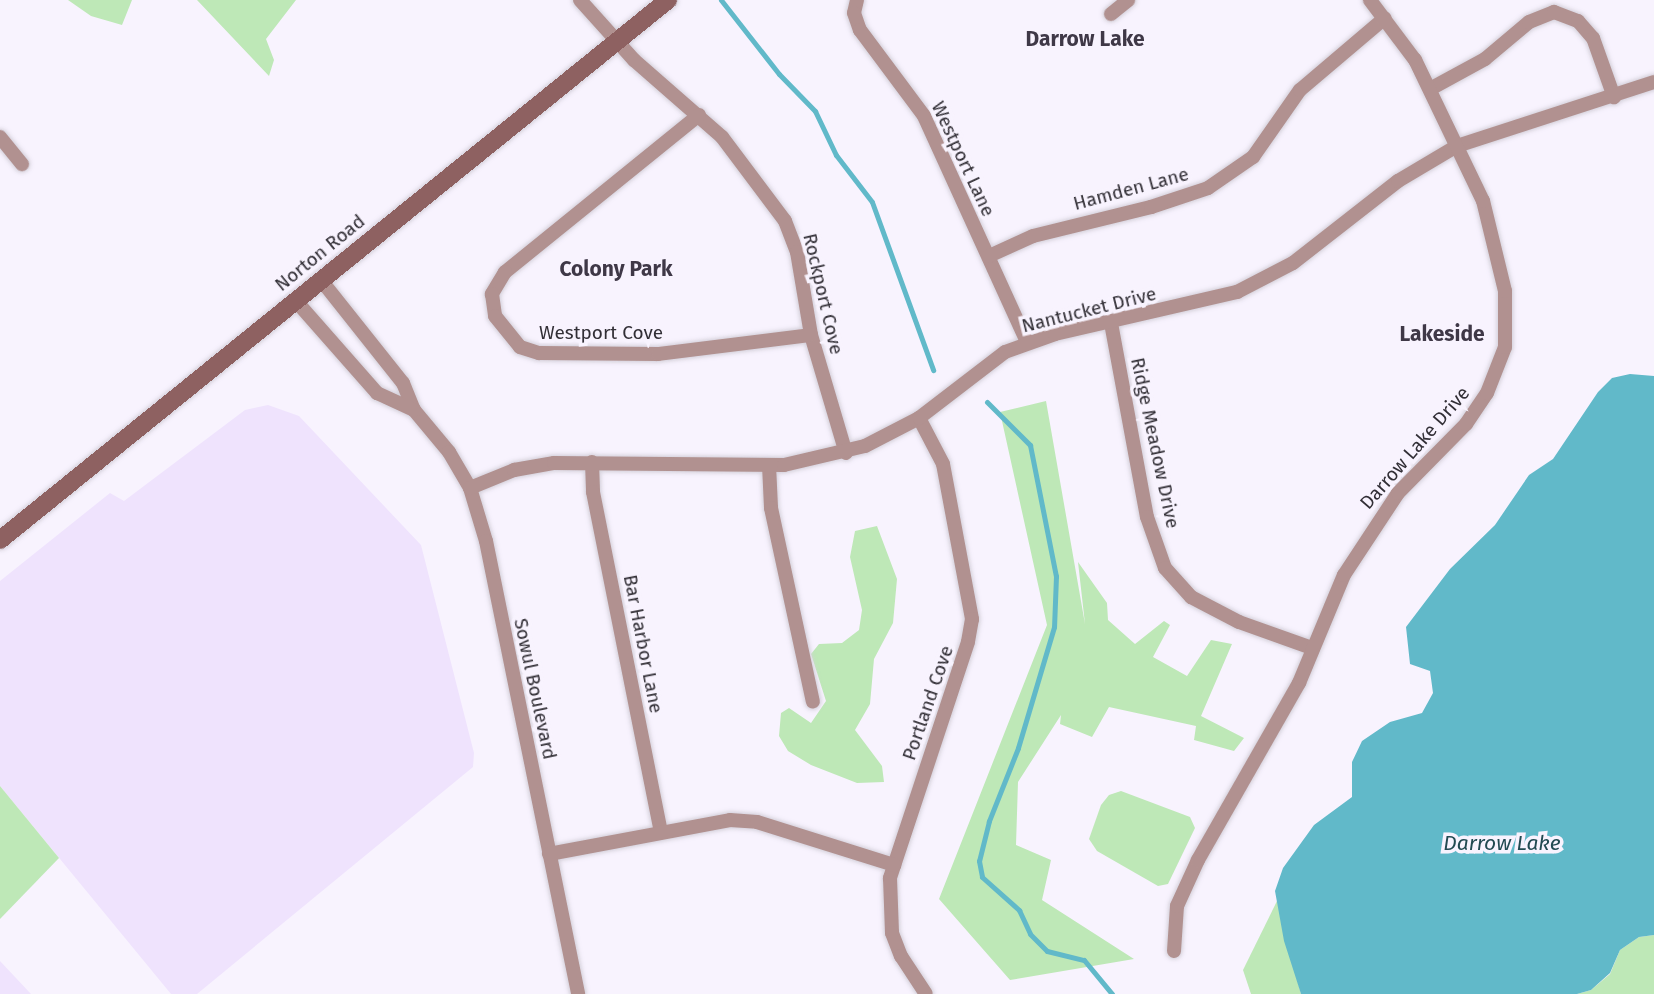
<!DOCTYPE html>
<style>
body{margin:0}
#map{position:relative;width:1654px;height:994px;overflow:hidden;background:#f8f3fe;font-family:"Fira Sans",sans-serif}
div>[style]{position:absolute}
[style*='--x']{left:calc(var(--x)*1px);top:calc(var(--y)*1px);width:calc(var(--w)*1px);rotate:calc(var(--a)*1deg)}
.built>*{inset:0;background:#efe3fd}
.green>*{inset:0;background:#bee8b7}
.water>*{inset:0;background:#61b9c9}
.stream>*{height:5px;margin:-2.5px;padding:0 2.5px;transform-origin:2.5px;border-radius:2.5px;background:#61b9c9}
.roads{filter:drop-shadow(0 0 2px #d4d0da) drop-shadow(0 0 2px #d4d0da)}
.street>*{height:14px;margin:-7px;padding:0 7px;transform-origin:7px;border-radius:7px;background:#b19190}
.secondary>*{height:18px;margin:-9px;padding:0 9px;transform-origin:9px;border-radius:9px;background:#8e6161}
span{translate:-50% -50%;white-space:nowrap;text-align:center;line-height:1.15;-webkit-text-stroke:7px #f8f3fe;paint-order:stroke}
.street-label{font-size:19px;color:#322f36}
.neighbourhood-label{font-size:21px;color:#3f3847;font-weight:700}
.water-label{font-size:21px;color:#224a52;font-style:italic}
</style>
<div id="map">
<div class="built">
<i style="clip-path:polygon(268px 405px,299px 416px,421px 545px,474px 753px,473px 767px,197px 994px,171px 994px,0 786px,0 581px,110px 493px,124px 501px,245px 410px)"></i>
<i style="clip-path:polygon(0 960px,0 961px,31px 994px,0 994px)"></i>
</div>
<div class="green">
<i style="clip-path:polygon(68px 0,132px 0,122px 25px,91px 16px)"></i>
<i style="clip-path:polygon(197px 0,296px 0,266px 39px,274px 60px,269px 76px)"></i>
<i style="clip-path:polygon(1046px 401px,1085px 624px,1078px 562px,1107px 603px,1108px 620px,1135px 644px,1164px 621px,1170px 625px,1153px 657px,1187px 676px,1211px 640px,1232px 644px,1201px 716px,1244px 738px,1234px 751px,1194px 740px,1196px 726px,1109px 707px,1092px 737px,1060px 724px,1061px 715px,1018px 782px,1016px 845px,1051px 860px,1042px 900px,1134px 959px,1010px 980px,939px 899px,1047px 625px,1000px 412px)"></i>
<i style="clip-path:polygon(877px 526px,897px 579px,893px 623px,874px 659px,870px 704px,855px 730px,882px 766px,884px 782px,857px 783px,811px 765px,788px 751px,779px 736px,781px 713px,789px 708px,811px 723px,826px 701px,811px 654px,819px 644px,842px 643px,859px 630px,862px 610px,850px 557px,855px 531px)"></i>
<i style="clip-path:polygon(0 786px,59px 858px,0 919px)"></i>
<i style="clip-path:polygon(1121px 791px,1190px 817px,1195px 828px,1168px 884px,1158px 886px,1097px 851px,1089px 839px,1101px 805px,1109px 795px)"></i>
<i style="clip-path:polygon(1277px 901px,1301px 994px,1251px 994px,1243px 970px)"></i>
<i style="clip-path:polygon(1654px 935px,1654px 994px,1577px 994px,1591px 990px,1610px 974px,1620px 950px,1639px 937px)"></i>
</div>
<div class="water">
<i style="clip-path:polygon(1630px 374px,1654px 376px,1654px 935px,1639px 937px,1620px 950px,1610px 973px,1591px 990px,1577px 994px,1301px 994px,1284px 941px,1275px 891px,1283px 868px,1314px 825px,1352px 797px,1352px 762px,1362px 741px,1390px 722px,1422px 713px,1433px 693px,1430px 671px,1410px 664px,1406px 627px,1450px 569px,1495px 525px,1529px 475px,1553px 459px,1598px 392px,1612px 378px)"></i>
</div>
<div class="stream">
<i style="--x:721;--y:0;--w:94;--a:51.9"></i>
<i style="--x:779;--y:74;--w:52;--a:45.8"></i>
<i style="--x:815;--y:111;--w:49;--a:64.5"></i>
<i style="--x:836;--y:155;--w:59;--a:52.5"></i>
<i style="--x:872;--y:202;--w:179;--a:70"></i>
<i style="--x:987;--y:402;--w:61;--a:45"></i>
<i style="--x:1030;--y:445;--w:134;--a:78.8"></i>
<i style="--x:1056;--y:576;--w:51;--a:92.2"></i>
<i style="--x:1054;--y:627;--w:126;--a:106.6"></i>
<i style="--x:1018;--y:748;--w:79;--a:111.7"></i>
<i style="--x:989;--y:821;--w:41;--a:104"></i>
<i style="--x:979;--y:861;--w:16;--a:79"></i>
<i style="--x:982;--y:877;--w:50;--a:41.7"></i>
<i style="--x:1019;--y:910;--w:26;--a:65"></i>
<i style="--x:1030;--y:934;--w:24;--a:45"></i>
<i style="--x:1047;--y:951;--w:38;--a:14"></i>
<i style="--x:1084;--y:960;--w:44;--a:50.5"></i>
</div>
<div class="roads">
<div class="street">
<i style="--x:580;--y:0;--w:81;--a:48"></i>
<i style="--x:634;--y:60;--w:117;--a:41.2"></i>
<i style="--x:722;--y:137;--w:105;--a:53.1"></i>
<i style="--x:785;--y:221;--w:33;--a:69"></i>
<i style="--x:797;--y:252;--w:84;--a:80.4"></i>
<i style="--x:811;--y:335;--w:123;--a:73.5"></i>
<i style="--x:857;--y:0;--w:13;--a:103"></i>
<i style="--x:854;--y:13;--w:18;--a:71"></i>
<i style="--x:860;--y:30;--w:107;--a:53.3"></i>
<i style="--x:924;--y:116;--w:248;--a:65.5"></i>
<i style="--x:1111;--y:14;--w:22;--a:-39"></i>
<i style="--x:1430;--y:89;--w:63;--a:-28.6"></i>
<i style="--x:1485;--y:59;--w:57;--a:-40.1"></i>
<i style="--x:1529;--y:22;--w:27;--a:-22"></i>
<i style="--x:1554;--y:12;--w:26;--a:21"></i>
<i style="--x:1578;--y:21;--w:23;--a:49"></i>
<i style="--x:1593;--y:38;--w:63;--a:70.4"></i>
<i style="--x:699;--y:115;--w:250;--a:141"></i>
<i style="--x:505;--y:272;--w:26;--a:121"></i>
<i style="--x:492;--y:294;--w:22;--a:82"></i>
<i style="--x:495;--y:316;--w:40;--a:51"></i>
<i style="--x:520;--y:347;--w:20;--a:18"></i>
<i style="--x:539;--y:353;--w:119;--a:0.5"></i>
<i style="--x:658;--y:354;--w:154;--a:-7.1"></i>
<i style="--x:0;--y:137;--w:35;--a:51"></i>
<i style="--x:989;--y:256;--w:48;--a:-24.4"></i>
<i style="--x:1033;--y:236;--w:122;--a:-13.8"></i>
<i style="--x:1151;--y:207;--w:60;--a:-18.4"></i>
<i style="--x:1208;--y:188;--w:55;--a:-34.6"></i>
<i style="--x:1253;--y:157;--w:82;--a:-55"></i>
<i style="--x:1300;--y:90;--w:111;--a:-40.3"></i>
<i style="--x:321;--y:280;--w:132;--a:51.5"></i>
<i style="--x:403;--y:383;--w:29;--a:68"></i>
<i style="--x:414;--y:410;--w:55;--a:50.2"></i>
<i style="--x:449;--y:452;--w:42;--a:59.7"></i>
<i style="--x:470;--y:488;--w:55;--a:73.2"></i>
<i style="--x:486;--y:541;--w:462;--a:78.5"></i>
<i style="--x:296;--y:301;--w:123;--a:48.6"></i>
<i style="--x:377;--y:393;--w:41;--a:24.7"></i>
<i style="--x:1111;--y:323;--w:197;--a:79.5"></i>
<i style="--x:1147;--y:517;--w:54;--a:70.6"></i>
<i style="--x:1165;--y:568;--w:39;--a:48"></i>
<i style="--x:1191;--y:597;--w:54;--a:27.5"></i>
<i style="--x:1239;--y:622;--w:77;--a:19.6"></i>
<i style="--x:919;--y:418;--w:52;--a:62.4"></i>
<i style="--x:943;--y:464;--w:158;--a:79.4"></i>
<i style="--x:972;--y:619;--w:23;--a:100"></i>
<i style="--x:968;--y:642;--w:249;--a:108.3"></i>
<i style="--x:890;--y:878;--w:55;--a:87.9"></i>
<i style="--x:892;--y:933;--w:25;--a:69"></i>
<i style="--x:901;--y:956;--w:45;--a:56.7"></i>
<i style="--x:592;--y:462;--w:30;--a:88"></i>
<i style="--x:593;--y:492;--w:347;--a:78.7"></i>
<i style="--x:769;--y:465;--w:43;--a:87.3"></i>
<i style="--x:771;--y:508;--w:198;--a:77.8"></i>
<i style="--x:470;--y:488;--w:48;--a:-22.2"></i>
<i style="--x:514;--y:470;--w:41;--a:-9.9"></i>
<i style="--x:554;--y:463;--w:230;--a:0.5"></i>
<i style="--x:784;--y:465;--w:83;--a:-13.2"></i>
<i style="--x:865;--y:446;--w:61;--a:-27.4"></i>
<i style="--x:919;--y:418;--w:108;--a:-37.5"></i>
<i style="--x:1005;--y:352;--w:53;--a:-19.8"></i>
<i style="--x:1055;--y:334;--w:187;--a:-13"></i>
<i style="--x:1237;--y:292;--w:63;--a:-27.4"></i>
<i style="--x:1293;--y:263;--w:133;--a:-38"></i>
<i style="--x:1398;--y:181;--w:69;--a:-30.7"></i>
<i style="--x:1457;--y:146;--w:207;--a:-18"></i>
<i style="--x:549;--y:854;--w:184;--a:-10.6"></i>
<i style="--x:730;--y:820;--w:27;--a:4"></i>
<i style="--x:757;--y:822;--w:144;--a:17.4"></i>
<i style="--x:1174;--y:951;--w:45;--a:-86.2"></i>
<i style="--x:1177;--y:906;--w:51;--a:-65.5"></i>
<i style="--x:1198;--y:860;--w:204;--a:-60.3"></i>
<i style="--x:1299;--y:683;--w:117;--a:-67.4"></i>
<i style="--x:1344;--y:575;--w:98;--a:-56.6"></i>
<i style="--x:1398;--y:493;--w:97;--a:-45.4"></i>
<i style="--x:1466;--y:424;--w:37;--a:-56"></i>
<i style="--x:1487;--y:393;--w:49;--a:-68.6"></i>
<i style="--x:1505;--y:347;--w:56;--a:-90"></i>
<i style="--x:1505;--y:291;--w:93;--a:-103.7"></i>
<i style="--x:1483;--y:201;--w:157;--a:-115.7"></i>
<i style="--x:1415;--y:60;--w:75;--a:-126.9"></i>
</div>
<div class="secondary">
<i style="--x:0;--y:540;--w:859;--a:-38.95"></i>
</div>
</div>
<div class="street-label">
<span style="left:963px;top:159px;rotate:65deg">Westport Lane</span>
<span style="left:1131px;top:189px;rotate:-15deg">Hamden Lane</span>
<span style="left:320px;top:253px;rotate:-39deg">Norton Road</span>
<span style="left:823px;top:294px;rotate:77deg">Rockport Cove</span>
<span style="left:1089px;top:310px;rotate:-14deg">Nantucket Drive</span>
<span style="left:601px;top:333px">Westport Cove</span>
<span style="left:1155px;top:443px;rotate:78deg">Ridge Meadow Drive</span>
<span style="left:1415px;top:448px;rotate:-49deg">Darrow Lake Drive</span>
<span style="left:643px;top:644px;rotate:79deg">Bar Harbor Lane</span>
<span style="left:535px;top:689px;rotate:78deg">Sowul Boulevard</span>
<span style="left:928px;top:703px;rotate:-71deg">Portland Cove</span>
</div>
<div class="neighbourhood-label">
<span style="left:1085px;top:39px">Darrow Lake</span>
<span style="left:616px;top:269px">Colony Park</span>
<span style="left:1442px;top:334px">Lakeside</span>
</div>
<div class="water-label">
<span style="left:1502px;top:843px">Darrow Lake</span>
</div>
</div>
